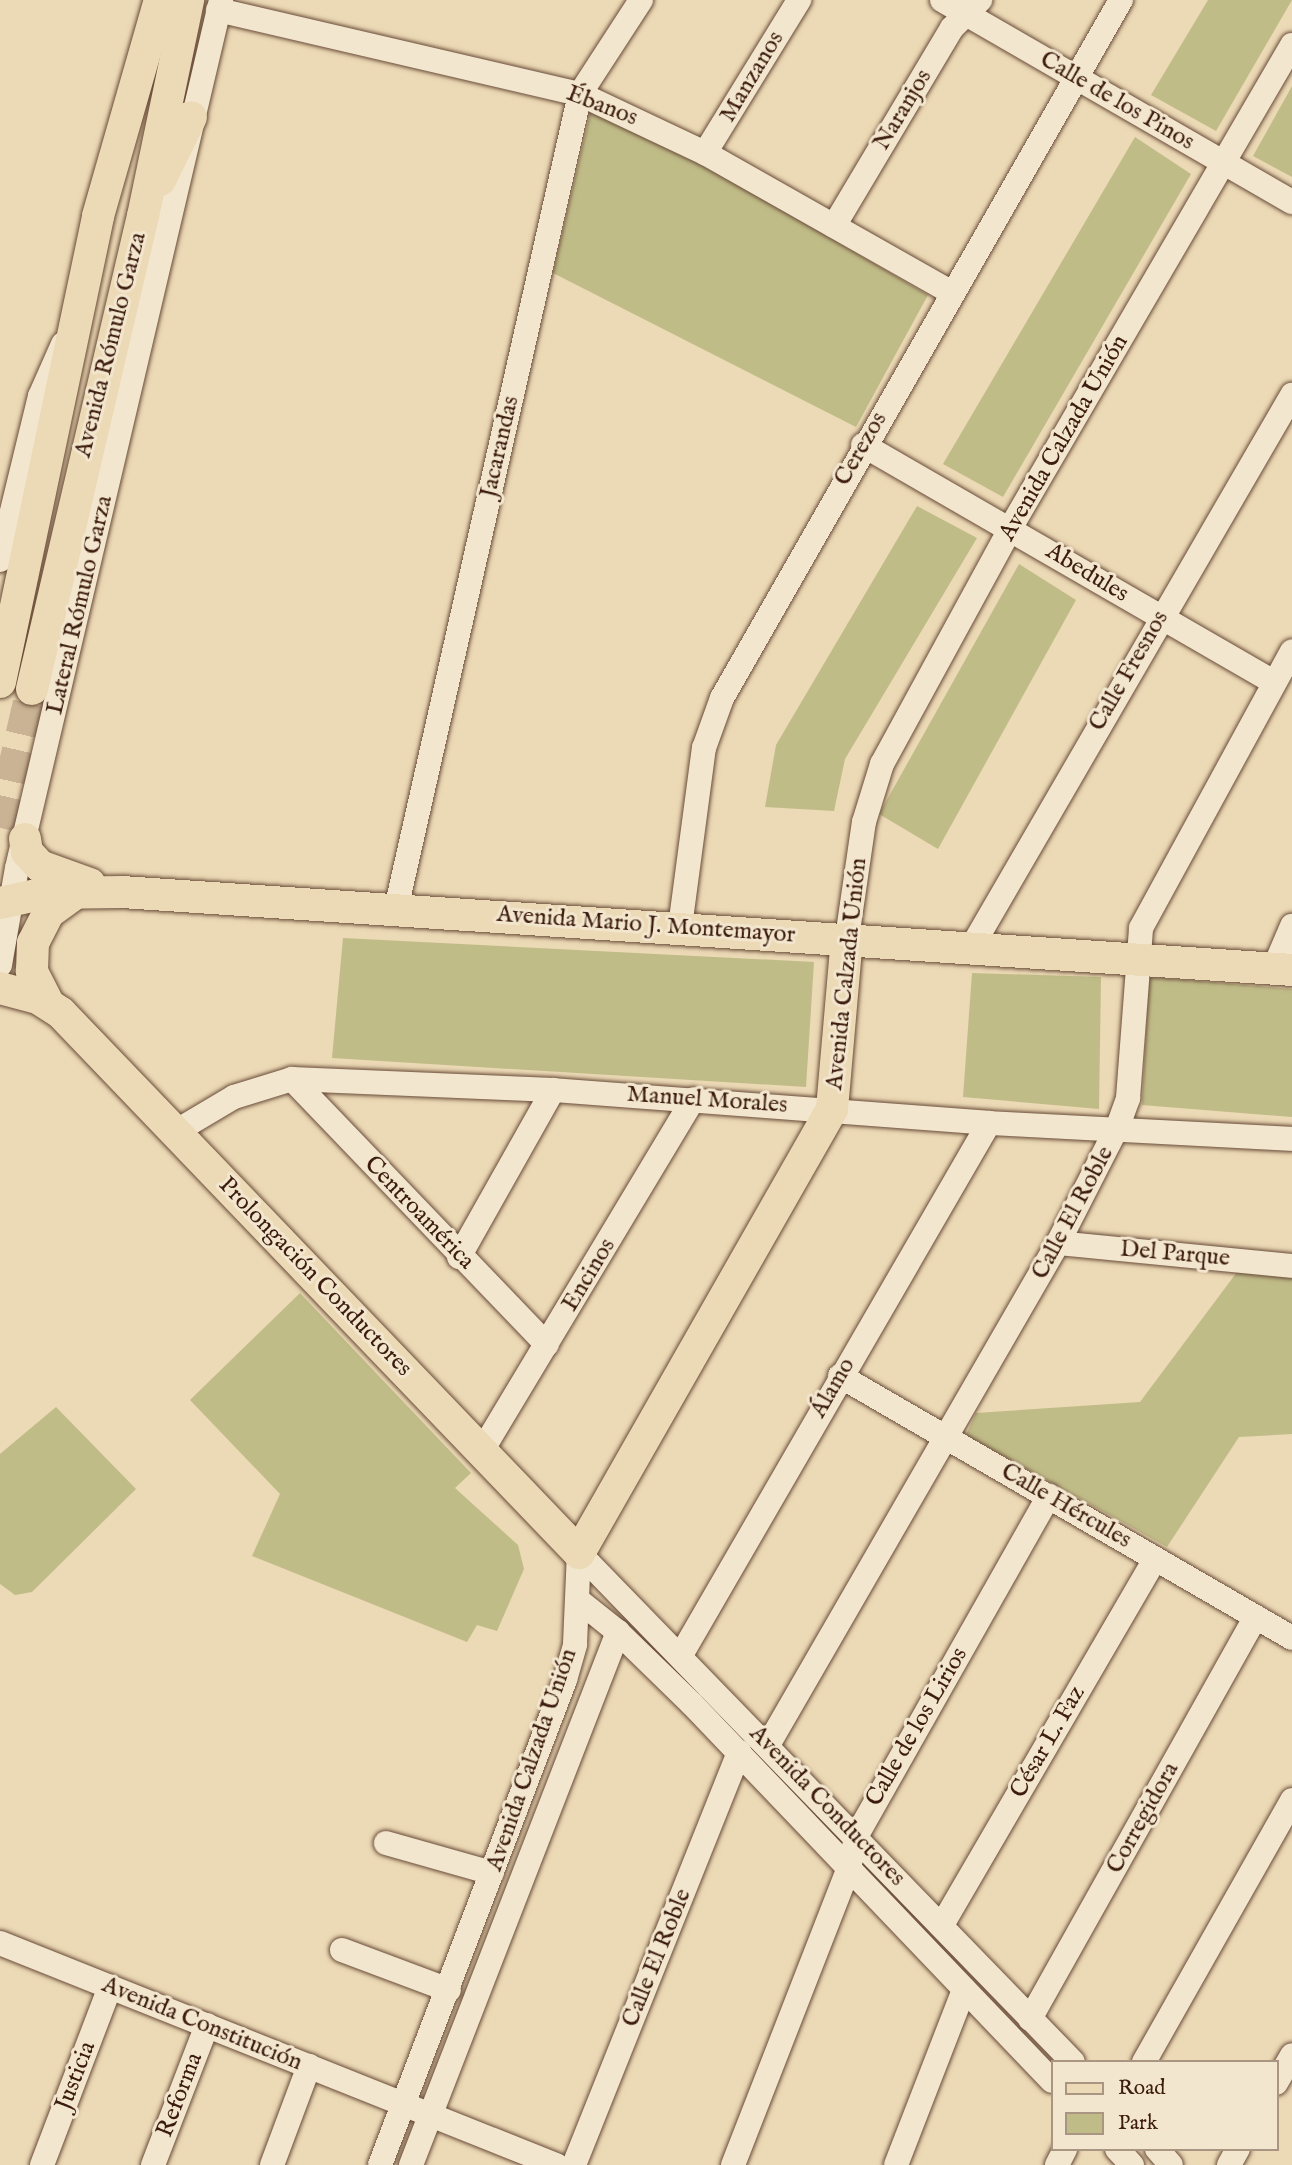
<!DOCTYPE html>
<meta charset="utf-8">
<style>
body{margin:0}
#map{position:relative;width:1292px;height:2165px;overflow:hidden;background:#ecd9b5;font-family:"IM FELL English",serif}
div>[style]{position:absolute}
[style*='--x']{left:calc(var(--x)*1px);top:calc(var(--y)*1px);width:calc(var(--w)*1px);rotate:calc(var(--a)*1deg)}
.green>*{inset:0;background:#c0bc88}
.major-tunnel>*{height:32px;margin-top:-16px;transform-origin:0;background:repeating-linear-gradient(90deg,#c9b394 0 32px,transparent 0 48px)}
.roads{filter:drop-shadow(0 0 2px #684b38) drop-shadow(0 0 2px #684b38)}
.minor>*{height:24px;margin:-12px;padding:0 12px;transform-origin:12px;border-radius:12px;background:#f3e6cf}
.major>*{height:32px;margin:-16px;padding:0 16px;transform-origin:16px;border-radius:16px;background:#ecd9b5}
span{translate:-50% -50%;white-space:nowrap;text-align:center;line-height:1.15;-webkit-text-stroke:6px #f3e6cf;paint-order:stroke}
.street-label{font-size:24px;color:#3c1c0e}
.legend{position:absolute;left:1051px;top:2060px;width:228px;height:91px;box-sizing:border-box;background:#f3e6cf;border:2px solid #aa9582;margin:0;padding:9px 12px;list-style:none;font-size:21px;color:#3c1c0e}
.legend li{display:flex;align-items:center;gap:14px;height:35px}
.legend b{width:35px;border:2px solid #aa9582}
</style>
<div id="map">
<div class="green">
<i style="clip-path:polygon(1208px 0,1292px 0,1216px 131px,1151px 95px)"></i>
<i style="clip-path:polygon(1292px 86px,1292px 177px,1253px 156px)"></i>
<i style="clip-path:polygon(591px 110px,613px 111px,928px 295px,856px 427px,553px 273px)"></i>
<i style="clip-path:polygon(1135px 137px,1191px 174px,1003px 497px,943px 464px)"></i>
<i style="clip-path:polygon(917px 506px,977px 538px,845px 759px,834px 811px,765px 807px,776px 745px)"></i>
<i style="clip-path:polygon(1019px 564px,1076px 600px,938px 849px,879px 814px)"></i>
<i style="clip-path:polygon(343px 938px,814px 962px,806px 1087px,332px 1058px)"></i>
<i style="clip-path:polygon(972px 973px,1101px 977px,1099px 1109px,963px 1097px)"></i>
<i style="clip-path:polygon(1149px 977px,1292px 989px,1292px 1117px,1142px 1105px)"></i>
<i style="clip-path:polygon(1240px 1268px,1292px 1273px,1292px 1434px,1239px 1437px,1167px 1547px,966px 1435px,976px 1413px,1140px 1402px)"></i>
<i style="clip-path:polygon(300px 1293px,471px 1473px,455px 1488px,518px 1545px,524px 1569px,497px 1631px,477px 1625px,467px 1642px,252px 1556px,280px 1494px,190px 1400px)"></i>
<i style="clip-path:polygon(56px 1407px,136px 1489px,32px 1592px,15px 1595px,0 1584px,0 1454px)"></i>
</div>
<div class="major-tunnel">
<i style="--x:0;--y:828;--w:143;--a:-77"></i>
</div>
<div class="roads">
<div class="minor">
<i style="--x:942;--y:0;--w:404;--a:30"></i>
<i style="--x:218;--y:10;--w:372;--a:13.1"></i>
<i style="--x:580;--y:94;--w:138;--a:25.3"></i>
<i style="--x:705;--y:153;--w:284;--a:29.5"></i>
<i style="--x:705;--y:153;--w:180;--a:-58.4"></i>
<i style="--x:834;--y:226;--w:230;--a:-59.2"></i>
<i style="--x:952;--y:28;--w:40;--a:-45"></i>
<i style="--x:863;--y:445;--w:474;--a:30"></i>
<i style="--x:0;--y:560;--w:169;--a:-76.3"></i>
<i style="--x:40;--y:396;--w:57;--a:-66.1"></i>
<i style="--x:396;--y:909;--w:836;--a:-77.28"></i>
<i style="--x:580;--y:94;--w:112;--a:-57"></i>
<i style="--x:680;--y:927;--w:181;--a:-82.4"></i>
<i style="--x:704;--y:748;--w:53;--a:-70.2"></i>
<i style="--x:722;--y:698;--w:804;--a:-60.25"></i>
<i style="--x:847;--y:938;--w:117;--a:-81.7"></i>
<i style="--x:864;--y:822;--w:61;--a:-72.8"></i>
<i style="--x:882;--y:764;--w:270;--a:-61.4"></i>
<i style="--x:1011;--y:527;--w:558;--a:-59.76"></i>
<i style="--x:970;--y:950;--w:642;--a:-59.88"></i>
<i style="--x:0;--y:965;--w:98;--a:-80.1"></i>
<i style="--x:17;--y:868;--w:892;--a:-76.77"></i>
<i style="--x:1274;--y:968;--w:46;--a:-66.8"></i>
<i style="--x:292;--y:1079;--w:368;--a:46.2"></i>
<i style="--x:175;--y:1132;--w:69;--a:-30.7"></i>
<i style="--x:234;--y:1097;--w:61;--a:-17.2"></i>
<i style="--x:292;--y:1079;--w:261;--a:2.4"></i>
<i style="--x:553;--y:1090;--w:437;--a:4.3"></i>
<i style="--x:989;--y:1123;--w:303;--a:3"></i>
<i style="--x:1058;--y:1243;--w:235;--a:5.6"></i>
<i style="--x:459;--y:1257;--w:192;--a:-60.6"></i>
<i style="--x:840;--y:1376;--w:522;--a:30.1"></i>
<i style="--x:483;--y:1449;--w:408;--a:-59"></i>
<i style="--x:579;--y:1553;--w:709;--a:45.86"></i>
<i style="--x:578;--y:1600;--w:51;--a:38.7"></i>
<i style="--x:618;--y:1632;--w:103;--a:44.2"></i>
<i style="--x:692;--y:1704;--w:521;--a:46.32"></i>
<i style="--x:681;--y:1655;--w:615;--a:-59.93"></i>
<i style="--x:768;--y:1745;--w:580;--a:-59.99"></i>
<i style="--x:1058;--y:1243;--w:131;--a:-62.9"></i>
<i style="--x:1118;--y:1126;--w:30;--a:-70"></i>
<i style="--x:1128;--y:1098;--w:170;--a:-85.6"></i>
<i style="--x:1141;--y:928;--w:315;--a:-61.4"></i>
<i style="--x:386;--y:1843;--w:110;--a:15.8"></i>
<i style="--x:942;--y:1925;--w:423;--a:-59.8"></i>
<i style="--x:0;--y:1943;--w:599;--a:21.77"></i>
<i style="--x:342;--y:1950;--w:114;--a:20.5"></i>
<i style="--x:1030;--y:2019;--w:461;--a:-60.7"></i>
<i style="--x:1144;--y:2062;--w:301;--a:-60.5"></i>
<i style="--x:1276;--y:2083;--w:32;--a:-60"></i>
<i style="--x:1117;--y:2149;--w:22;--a:47"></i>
<i style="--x:1157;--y:2149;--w:21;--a:49"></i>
<i style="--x:42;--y:2165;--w:191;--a:-69.1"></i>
<i style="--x:153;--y:2165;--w:150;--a:-68.9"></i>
<i style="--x:272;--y:2165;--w:106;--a:-69.5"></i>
<i style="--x:380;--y:2165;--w:519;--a:-69.12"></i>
<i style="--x:565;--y:1680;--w:37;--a:-74"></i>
<i style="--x:575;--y:1644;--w:91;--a:-87.5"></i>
<i style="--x:411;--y:2165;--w:572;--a:-68.78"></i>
<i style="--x:574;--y:2165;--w:445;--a:-68.2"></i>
<i style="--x:733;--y:2165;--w:320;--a:-68.7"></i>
<i style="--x:849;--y:1867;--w:33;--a:-76"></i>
<i style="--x:857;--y:1835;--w:390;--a:-60.5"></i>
<i style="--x:896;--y:2165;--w:188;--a:-68.8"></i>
<i style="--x:1057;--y:2165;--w:18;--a:-63"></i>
<i style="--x:1229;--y:2165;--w:18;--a:-61"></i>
</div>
<div class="major">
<i style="--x:160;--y:180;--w:70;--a:-63.8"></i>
<i style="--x:0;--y:682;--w:476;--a:-78.1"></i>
<i style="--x:98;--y:216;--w:225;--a:-74"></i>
<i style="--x:32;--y:689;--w:486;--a:-76.8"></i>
<i style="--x:143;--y:216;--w:221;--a:-78.2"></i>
<i style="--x:25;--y:839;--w:13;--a:81"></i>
<i style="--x:27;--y:852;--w:19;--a:47"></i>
<i style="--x:40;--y:866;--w:53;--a:19.8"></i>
<i style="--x:0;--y:903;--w:47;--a:-12.3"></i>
<i style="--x:46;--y:893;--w:76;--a:-0.8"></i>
<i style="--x:122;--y:892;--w:1173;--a:3.81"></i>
<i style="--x:0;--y:988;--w:39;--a:15"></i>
<i style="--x:38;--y:998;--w:27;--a:33"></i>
<i style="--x:61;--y:1013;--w:748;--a:46.19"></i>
<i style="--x:579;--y:1553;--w:511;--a:-60.32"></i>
<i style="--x:832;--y:1109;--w:172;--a:-85"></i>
<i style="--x:48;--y:1003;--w:36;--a:-117"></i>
<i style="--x:32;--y:971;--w:28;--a:-88"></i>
<i style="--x:33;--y:943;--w:34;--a:-63"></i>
<i style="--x:48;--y:913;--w:37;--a:-36"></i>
</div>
</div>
<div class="street-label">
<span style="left:752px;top:77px;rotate:-59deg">Manzanos</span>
<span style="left:1117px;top:101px;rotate:30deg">Calle de los Pinos</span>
<span style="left:602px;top:106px;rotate:21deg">Ébanos</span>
<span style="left:903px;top:110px;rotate:-59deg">Naranjos</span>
<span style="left:111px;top:345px;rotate:-76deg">Avenida Rómulo Garza</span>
<span style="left:1064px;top:438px;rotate:-60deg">Avenida Calzada Unión</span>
<span style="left:500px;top:447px;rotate:-77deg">Jacarandas</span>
<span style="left:861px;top:449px;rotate:-60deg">Cerezos</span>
<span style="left:1087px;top:573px;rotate:31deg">Abedules</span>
<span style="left:80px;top:605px;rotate:-77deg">Lateral Rómulo Garza</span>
<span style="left:1129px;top:671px;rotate:-60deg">Calle Fresnos</span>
<span style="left:646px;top:925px;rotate:4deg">Avenida Mario J. Montemayor</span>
<span style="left:847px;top:974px;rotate:-84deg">Avenida Calzada Unión</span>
<span style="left:707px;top:1100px;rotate:4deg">Manuel Morales</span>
<span style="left:419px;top:1213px;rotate:46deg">Centroamérica</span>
<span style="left:1073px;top:1213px;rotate:-62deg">Calle El Roble</span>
<span style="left:1175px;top:1254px;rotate:5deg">Del Parque</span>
<span style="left:589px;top:1275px;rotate:-59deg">Encinos</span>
<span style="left:315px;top:1277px;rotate:46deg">Prolongación Conductores</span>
<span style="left:833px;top:1388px;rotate:-60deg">Álamo</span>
<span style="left:1066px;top:1506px;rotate:30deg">Calle Hércules</span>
<span style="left:917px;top:1727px;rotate:-60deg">Calle de los Lirios</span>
<span style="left:1048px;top:1742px;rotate:-60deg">César L. Faz</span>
<span style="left:532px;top:1760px;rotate:-71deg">Avenida Calzada Unión</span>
<span style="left:827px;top:1806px;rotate:46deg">Avenida Conductores</span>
<span style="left:1143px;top:1818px;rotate:-61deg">Corregidora</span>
<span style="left:657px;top:1958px;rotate:-68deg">Calle El Roble</span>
<span style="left:202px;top:2024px;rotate:22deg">Avenida Constitución</span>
<span style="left:76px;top:2076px;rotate:-69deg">Justicia</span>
<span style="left:180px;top:2095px;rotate:-69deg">Reforma</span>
</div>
<ul class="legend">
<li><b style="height:9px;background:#ecd9b5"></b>Road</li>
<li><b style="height:19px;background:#c0bc88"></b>Park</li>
</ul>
</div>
